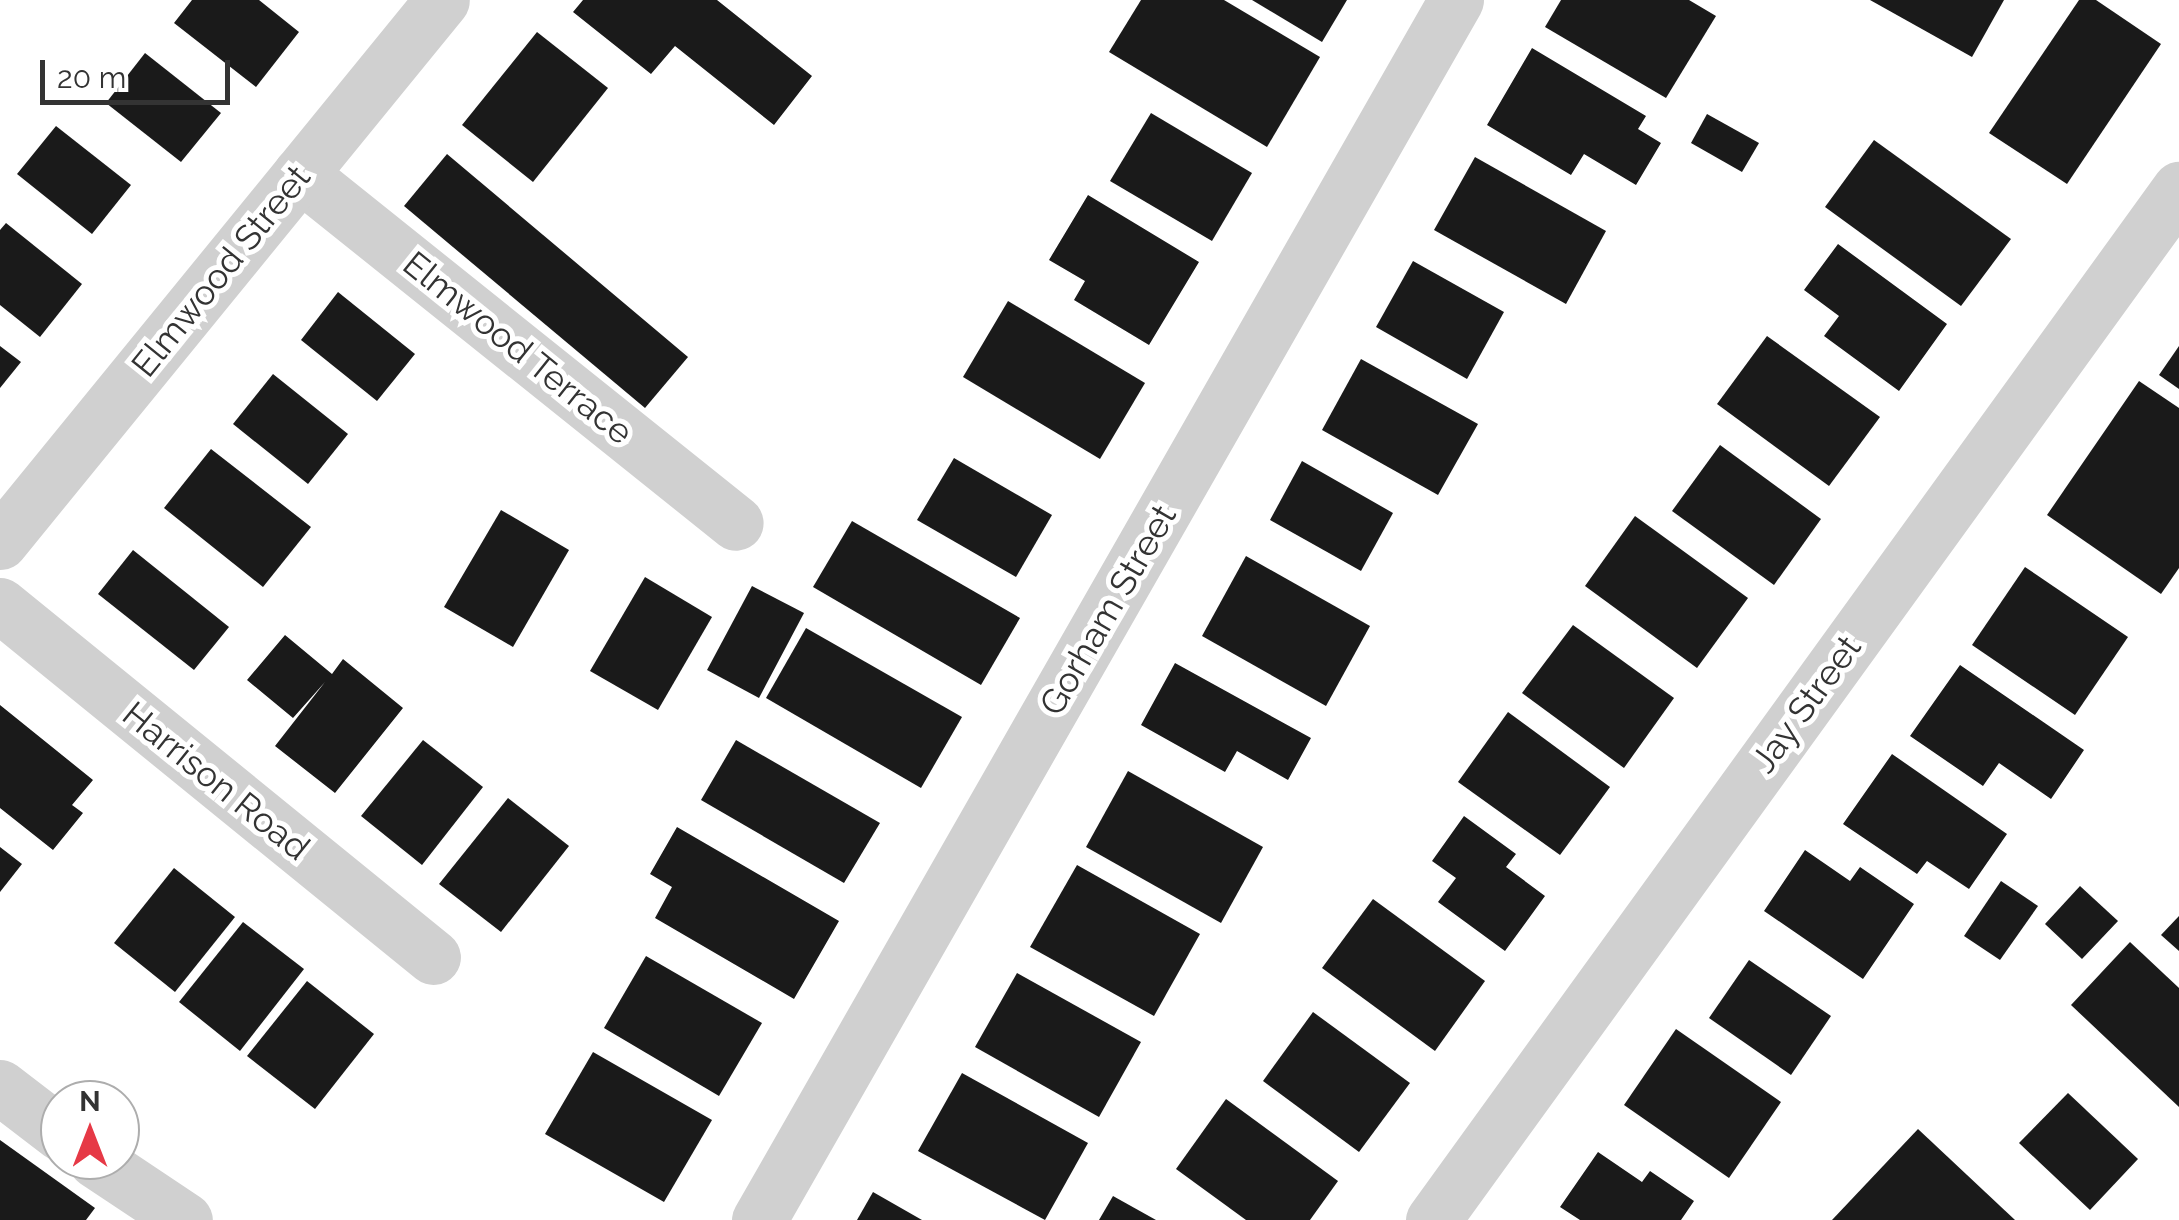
<!DOCTYPE html>
<style>
body{margin:0}
#map{position:relative;width:2179px;height:1220px;overflow:hidden;background:#fff;font-family:Raleway,sans-serif}
div>[style]{position:absolute}
[style*='--x']{left:calc(var(--x)*1px);top:calc(var(--y)*1px);width:calc(var(--w)*1px);rotate:calc(var(--a)*1deg)}
.building>*{inset:0;background:#1a1a1a}
.street>*{height:55px;margin:-27.5px;padding:0 27.5px;transform-origin:27.5px;border-radius:27.5px;background:#d0d0d0}
span{translate:-50% -50%;white-space:nowrap;text-align:center;line-height:1.15;-webkit-text-stroke:10px #fff;paint-order:stroke}
.street-label{font-size:35px;color:#333}
.north{position:absolute;left:40px;top:1080px;width:100px;height:100px;box-sizing:border-box;background:#fff;border:2px solid #adadad;border-radius:50%;rotate:0deg;font-size:28px;font-weight:700;line-height:40px;text-align:center;color:#333}
.north::after{content:'';display:block;margin:auto;width:35px;height:45px;background:#e63946;clip-path:polygon(50% 0,100% 100%,50% 72%,0 100%)}
.scale{position:absolute;left:40px;top:60px;width:190px;height:45px;box-sizing:border-box;border:5px solid #333;border-top:0;padding-left:12px;font-size:30px;line-height:35px;white-space:nowrap;color:#333;-webkit-text-stroke:8px #fff;paint-order:stroke}
</style>
<div id="map">
<div class="building">
<i style="clip-path:polygon(192px 0,259px 0,299px 32px,256px 87px,174px 23px)"></i>
<i style="clip-path:polygon(583px 0,717px 0,812px 76px,774px 125px,675px 46px,651px 74px,573px 12px)"></i>
<i style="clip-path:polygon(1141px 0,1224px 0,1320px 57px,1267px 147px,1109px 52px)"></i>
<i style="clip-path:polygon(1252px 0,1347px 0,1322px 42px)"></i>
<i style="clip-path:polygon(1561px 0,1689px 0,1716px 16px,1666px 98px,1545px 27px)"></i>
<i style="clip-path:polygon(1870px 0,2004px 0,1972px 57px)"></i>
<i style="clip-path:polygon(2079px 0,2096px 0,2161px 44px,2067px 184px,1989px 133px)"></i>
<i style="clip-path:polygon(537px 32px,608px 88px,533px 182px,462px 125px)"></i>
<i style="clip-path:polygon(1532px 48px,1646px 116px,1638px 129px,1661px 143px,1636px 185px,1584px 154px,1571px 175px,1487px 125px)"></i>
<i style="clip-path:polygon(145px 53px,221px 113px,181px 162px,106px 103px)"></i>
<i style="clip-path:polygon(1151px 113px,1252px 173px,1212px 241px,1110px 181px)"></i>
<i style="clip-path:polygon(1707px 114px,1759px 143px,1742px 172px,1691px 143px)"></i>
<i style="clip-path:polygon(56px 126px,131px 185px,92px 234px,17px 174px)"></i>
<i style="clip-path:polygon(1874px 140px,2011px 239px,1961px 306px,1825px 207px)"></i>
<i style="clip-path:polygon(447px 154px,688px 357px,645px 408px,404px 206px)"></i>
<i style="clip-path:polygon(1475px 157px,1606px 231px,1566px 304px,1434px 230px)"></i>
<i style="clip-path:polygon(1088px 195px,1199px 262px,1149px 345px,1074px 300px,1085px 281px,1049px 260px)"></i>
<i style="clip-path:polygon(6px 223px,82px 284px,40px 337px,0 305px,0 230px)"></i>
<i style="clip-path:polygon(1838px 244px,1947px 324px,1899px 391px,1824px 336px,1839px 316px,1804px 290px)"></i>
<i style="clip-path:polygon(1413px 261px,1504px 312px,1467px 379px,1376px 327px)"></i>
<i style="clip-path:polygon(338px 292px,415px 354px,377px 401px,301px 340px)"></i>
<i style="clip-path:polygon(1008px 301px,1145px 383px,1100px 459px,963px 377px)"></i>
<i style="clip-path:polygon(1767px 336px,1880px 417px,1829px 486px,1717px 404px)"></i>
<i style="clip-path:polygon(0 346px,21px 362px,0 388px)"></i>
<i style="clip-path:polygon(2179px 346px,2179px 389px,2159px 375px)"></i>
<i style="clip-path:polygon(1361px 359px,1478px 424px,1438px 495px,1322px 430px)"></i>
<i style="clip-path:polygon(273px 374px,348px 434px,308px 484px,233px 424px)"></i>
<i style="clip-path:polygon(2139px 381px,2179px 408px,2179px 568px,2161px 594px,2047px 515px)"></i>
<i style="clip-path:polygon(1720px 445px,1821px 519px,1774px 585px,1672px 511px)"></i>
<i style="clip-path:polygon(211px 449px,311px 527px,263px 587px,164px 508px)"></i>
<i style="clip-path:polygon(954px 458px,1052px 515px,1016px 577px,917px 520px)"></i>
<i style="clip-path:polygon(1302px 461px,1393px 513px,1361px 571px,1270px 520px)"></i>
<i style="clip-path:polygon(501px 510px,569px 550px,513px 647px,444px 607px)"></i>
<i style="clip-path:polygon(1635px 516px,1748px 598px,1697px 668px,1585px 586px)"></i>
<i style="clip-path:polygon(852px 521px,1020px 618px,981px 685px,813px 587px)"></i>
<i style="clip-path:polygon(133px 550px,229px 627px,194px 670px,98px 594px)"></i>
<i style="clip-path:polygon(1246px 556px,1370px 626px,1326px 706px,1202px 636px)"></i>
<i style="clip-path:polygon(2025px 567px,2128px 637px,2075px 715px,1972px 645px)"></i>
<i style="clip-path:polygon(645px 577px,712px 617px,658px 710px,590px 671px)"></i>
<i style="clip-path:polygon(752px 586px,804px 613px,759px 698px,707px 670px)"></i>
<i style="clip-path:polygon(1573px 625px,1674px 698px,1624px 768px,1522px 693px)"></i>
<i style="clip-path:polygon(806px 628px,962px 717px,921px 788px,766px 698px)"></i>
<i style="clip-path:polygon(285px 635px,332px 674px,343px 659px,403px 708px,335px 793px,275px 746px,325px 682px,293px 718px,247px 680px)"></i>
<i style="clip-path:polygon(1175px 663px,1311px 738px,1288px 780px,1237px 751px,1225px 772px,1141px 725px)"></i>
<i style="clip-path:polygon(1960px 665px,2084px 750px,2051px 799px,1999px 763px,1983px 786px,1910px 736px)"></i>
<i style="clip-path:polygon(0 705px,93px 780px,72px 805px,83px 813px,53px 850px,0 808px)"></i>
<i style="clip-path:polygon(1508px 712px,1610px 787px,1560px 855px,1458px 782px)"></i>
<i style="clip-path:polygon(423px 740px,483px 787px,422px 865px,361px 816px)"></i>
<i style="clip-path:polygon(736px 740px,880px 823px,844px 883px,701px 800px)"></i>
<i style="clip-path:polygon(1892px 754px,2007px 834px,1969px 889px,1927px 861px,1917px 874px,1843px 824px)"></i>
<i style="clip-path:polygon(1128px 771px,1263px 847px,1221px 923px,1086px 847px)"></i>
<i style="clip-path:polygon(508px 798px,569px 846px,501px 932px,439px 884px)"></i>
<i style="clip-path:polygon(1464px 816px,1516px 854px,1506px 867px,1545px 896px,1505px 951px,1438px 902px,1456px 878px,1432px 861px)"></i>
<i style="clip-path:polygon(677px 827px,839px 921px,794px 999px,655px 918px,672px 887px,650px 874px)"></i>
<i style="clip-path:polygon(0 847px,22px 864px,0 892px)"></i>
<i style="clip-path:polygon(1805px 850px,1850px 881px,1860px 867px,1914px 904px,1863px 979px,1764px 911px)"></i>
<i style="clip-path:polygon(1077px 865px,1200px 934px,1154px 1016px,1030px 947px)"></i>
<i style="clip-path:polygon(174px 868px,235px 917px,175px 992px,114px 943px)"></i>
<i style="clip-path:polygon(2001px 881px,2038px 906px,2000px 960px,1964px 936px)"></i>
<i style="clip-path:polygon(2080px 886px,2118px 921px,2082px 959px,2045px 924px)"></i>
<i style="clip-path:polygon(1373px 899px,1485px 981px,1435px 1051px,1322px 968px)"></i>
<i style="clip-path:polygon(2179px 916px,2179px 951px,2161px 935px)"></i>
<i style="clip-path:polygon(243px 922px,304px 969px,240px 1051px,179px 1002px)"></i>
<i style="clip-path:polygon(2130px 942px,2179px 988px,2179px 1107px,2071px 1005px)"></i>
<i style="clip-path:polygon(646px 956px,762px 1023px,719px 1096px,604px 1028px)"></i>
<i style="clip-path:polygon(1749px 960px,1831px 1016px,1791px 1075px,1709px 1018px)"></i>
<i style="clip-path:polygon(1017px 973px,1141px 1042px,1099px 1117px,975px 1047px)"></i>
<i style="clip-path:polygon(307px 981px,374px 1034px,315px 1109px,247px 1056px)"></i>
<i style="clip-path:polygon(1313px 1012px,1410px 1083px,1359px 1152px,1263px 1081px)"></i>
<i style="clip-path:polygon(1676px 1029px,1781px 1102px,1729px 1178px,1624px 1105px)"></i>
<i style="clip-path:polygon(593px 1052px,712px 1120px,664px 1202px,545px 1134px)"></i>
<i style="clip-path:polygon(962px 1073px,1088px 1143px,1045px 1220px,918px 1151px)"></i>
<i style="clip-path:polygon(2068px 1093px,2138px 1159px,2090px 1210px,2019px 1143px)"></i>
<i style="clip-path:polygon(1226px 1099px,1338px 1181px,1310px 1220px,1246px 1220px,1176px 1169px)"></i>
<i style="clip-path:polygon(1918px 1129px,2015px 1220px,1832px 1220px)"></i>
<i style="clip-path:polygon(0 1140px,95px 1208px,86px 1220px,0 1220px)"></i>
<i style="clip-path:polygon(1598px 1152px,1642px 1182px,1650px 1171px,1694px 1201px,1681px 1220px,1580px 1220px,1560px 1207px)"></i>
<i style="clip-path:polygon(873px 1192px,922px 1220px,857px 1220px)"></i>
<i style="clip-path:polygon(1113px 1196px,1156px 1220px,1099px 1220px)"></i>
</div>
<div class="street">
<i style="--x:300;--y:174;--w:558;--a:38.68"></i>
<i style="--x:0;--y:542;--w:699;--a:-50.8"></i>
<i style="--x:0;--y:605;--w:558;--a:39.11"></i>
<i style="--x:0;--y:1087;--w:76;--a:37.5"></i>
<i style="--x:95;--y:1160;--w:108;--a:33.7"></i>
<i style="--x:759;--y:1220;--w:1405;--a:-60.26"></i>
<i style="--x:1433;--y:1220;--w:1273;--a:-54.11"></i>
</div>
<div class="street-label">
<span style="left:221px;top:271px;rotate:-51deg">Elmwood Street</span>
<span style="left:518px;top:348px;rotate:39deg">Elmwood Terrace</span>
<span style="left:1108px;top:610px;rotate:-60deg">Gorham Street</span>
<span style="left:1806px;top:704px;rotate:-54deg">Jay Street</span>
<span style="left:216px;top:781px;rotate:39deg">Harrison Road</span>
</div>
<div class="north">N</div>
<div class="scale">20 m</div>
</div>
